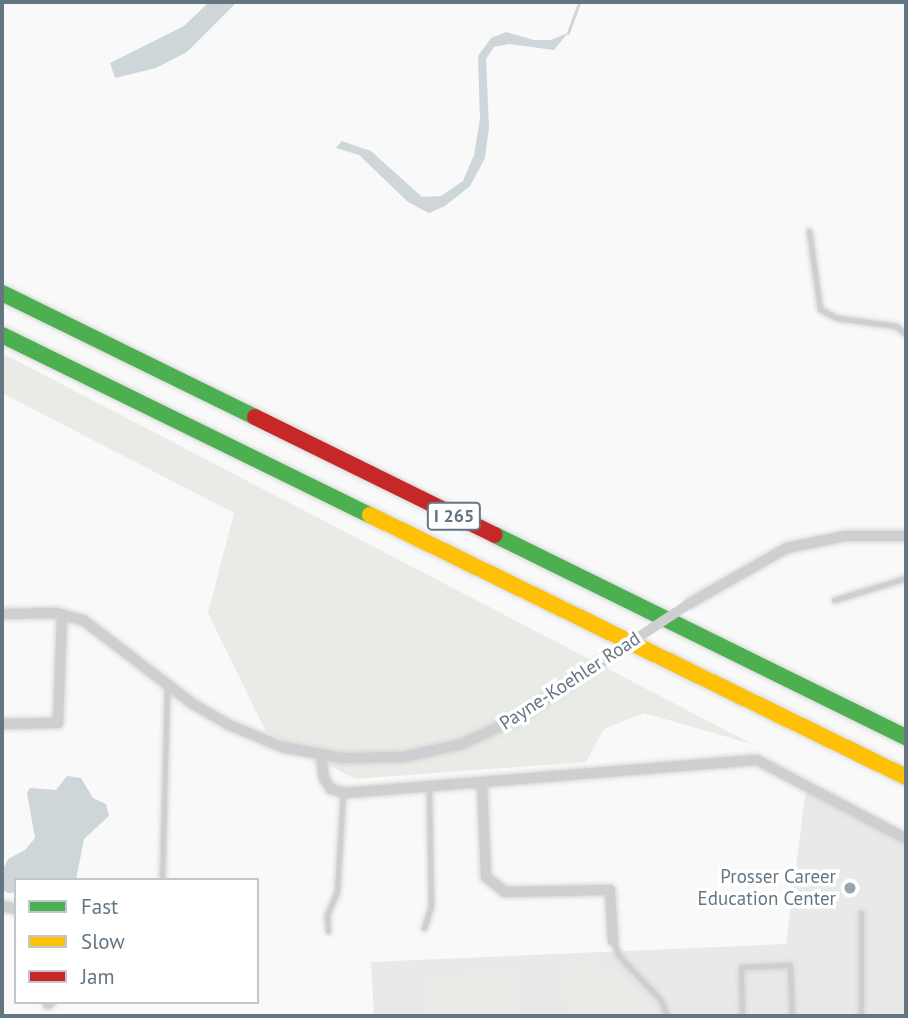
<!DOCTYPE html>
<style>
body{margin:0}
#map{position:relative;width:908px;height:1018px;overflow:hidden;background:#f9f9f9;font-family:"PT Sans",sans-serif}
div>[style]{position:absolute}
[style*='--x']{left:calc(var(--x)*1px);top:calc(var(--y)*1px);width:calc(var(--w)*1px);rotate:calc(var(--a)*1deg)}
.built>*{inset:0;background:#e8e9e9}
.green>*{inset:0;background:#e8ebe6}
.water>*{inset:0;background:#ced6d9}
.stream>*{height:2.5px;margin:-1.25px;padding:0 1.25px;transform-origin:1.25px;border-radius:1.25px;background:#ced6d9}
.roads{filter:drop-shadow(0 0 2px #d5d6d6) drop-shadow(0 0 2px #d5d6d6)}
.lane>*{height:5px;margin:-2.5px;padding:0 2.5px;transform-origin:2.5px;border-radius:2.5px;background:#cecfd0}
.street>*{height:10px;margin:-5px;padding:0 5px;transform-origin:5px;border-radius:5px;background:#cecfd0}
.fast>*{height:16px;margin:-8px;padding:0 8px;transform-origin:8px;border-radius:8px;background:#4caf50}
.slow>*{height:16px;margin:-8px;padding:0 8px;transform-origin:8px;border-radius:8px;background:#ffc107}
.jam>*{height:16px;margin:-8px;padding:0 8px;transform-origin:8px;border-radius:8px;background:#c62828}
.street-bridge>*{height:10px;margin:-5px;padding:0 5px;transform-origin:5px;border-radius:5px;background:#cecfd0}
.dots>*{width:19px;height:19px;translate:-50% -50%;box-sizing:border-box;border:4px solid #fff;border-radius:50%}
span{translate:-50% -50%;white-space:nowrap;text-align:center;line-height:1.15;-webkit-text-stroke:7px #fff;paint-order:stroke}
.shield-label span{padding:2px 5px;background:#fff;border:2px solid;border-radius:5px;-webkit-text-stroke-width:0}
.shield-label{font-size:18px;color:#657683;font-weight:700}
.street-label{font-size:19px;color:#657683}
.poi-label{font-size:19px;color:#657683}
.right{translate:-100% -50%;text-align:right}
.frame{position:absolute;inset:0;border:4px solid #657683;pointer-events:none}
.legend{position:absolute;left:14px;top:878px;width:245px;height:126px;box-sizing:border-box;background:#fff;border:2px solid #c1c8cd;margin:0;padding:9px 12px;list-style:none;font-size:21px;color:#657683}
.legend li{display:flex;align-items:center;gap:14px;height:35px}
.legend b{width:35px;border:2px solid #c1c8cd}
</style>
<div id="map">
<div class="built">
<i style="clip-path:polygon(807px 781px,906px 832px,906px 1016px,374px 1016px,371px 962px,786px 944px)"></i>
</div>
<div class="green">
<i style="clip-path:polygon(2px 353px,752px 744px,644px 713px,604px 729px,586px 762px,355px 779px,266px 732px,208px 613px,234px 513px,2px 393px)"></i>
<i style="clip-path:polygon(564px 965px,594px 965px,618px 973px,643px 992px,658px 1016px,567px 1016px)"></i>
<i style="clip-path:polygon(516px 972px,518px 1016px,430px 1016px,429px 976px)"></i>
</div>
<div class="water">
<i style="clip-path:polygon(209px 2px,237px 2px,187px 52px,156px 68px,115px 78px,110px 63px,184px 26px)"></i>
<i style="clip-path:polygon(506px 32px,534px 40px,551px 40px,568px 33px,554px 50px,509px 44px,494px 47px,486px 59px,489px 128px,485px 158px,470px 186px,445px 206px,429px 213px,408px 202px,359px 155px,336px 148px,342px 141px,371px 151px,422px 197px,441px 196px,463px 181px,474px 155px,480px 119px,478px 56px,491px 38px)"></i>
<i style="clip-path:polygon(67px 776px,81px 778px,93px 798px,106px 804px,109px 816px,84px 839px,76px 880px,16px 880px,16px 892px,8px 893px,3px 890px,3px 870px,8px 859px,25px 850px,35px 838px,27px 793px,30px 788px,56px 790px)"></i>
</div>
<div class="stream">
<i style="--x:568;--y:33;--w:33;--a:-70"></i>
</div>
<div class="roads">
<div class="lane">
<i style="--x:809;--y:231;--w:79;--a:82"></i>
<i style="--x:820;--y:309;--w:19;--a:28"></i>
<i style="--x:837;--y:318;--w:60;--a:7.7"></i>
<i style="--x:896;--y:326;--w:13;--a:39"></i>
<i style="--x:834;--y:600;--w:75;--a:-17"></i>
<i style="--x:162;--y:880;--w:195;--a:-88.5"></i>
<i style="--x:861;--y:913;--w:103;--a:90"></i>
<i style="--x:424;--y:928;--w:22;--a:-72"></i>
<i style="--x:431;--y:907;--w:119;--a:-91"></i>
<i style="--x:328;--y:931;--w:16;--a:-94"></i>
<i style="--x:327;--y:915;--w:26;--a:-67"></i>
<i style="--x:337;--y:891;--w:99;--a:-86.5"></i>
<i style="--x:613;--y:941;--w:16;--a:68"></i>
<i style="--x:619;--y:956;--w:59;--a:46.4"></i>
<i style="--x:660;--y:999;--w:18;--a:68"></i>
<i style="--x:742;--y:1016;--w:49;--a:-91.2"></i>
<i style="--x:741;--y:967;--w:49;--a:-2.3"></i>
<i style="--x:790;--y:965;--w:51;--a:87.8"></i>
</div>
<div class="street">
<i style="--x:690;--y:603;--w:112;--a:-29.6"></i>
<i style="--x:787;--y:548;--w:58;--a:-11.9"></i>
<i style="--x:844;--y:536;--w:62;--a:0"></i>
<i style="--x:2;--y:614;--w:54;--a:-1.1"></i>
<i style="--x:56;--y:613;--w:28;--a:15"></i>
<i style="--x:83;--y:620;--w:138;--a:37.4"></i>
<i style="--x:193;--y:704;--w:39;--a:30"></i>
<i style="--x:227;--y:724;--w:60;--a:22.7"></i>
<i style="--x:282;--y:747;--w:61;--a:10.4"></i>
<i style="--x:342;--y:758;--w:61;--a:-0.9"></i>
<i style="--x:403;--y:757;--w:60;--a:-12.4"></i>
<i style="--x:462;--y:744;--w:62;--a:-24.9"></i>
<i style="--x:518;--y:718;--w:104;--a:-34"></i>
<i style="--x:2;--y:724;--w:56;--a:-1"></i>
<i style="--x:58;--y:723;--w:109;--a:-87.9"></i>
<i style="--x:321;--y:756;--w:22;--a:82"></i>
<i style="--x:324;--y:778;--w:13;--a:58"></i>
<i style="--x:331;--y:789;--w:15;--a:16"></i>
<i style="--x:345;--y:793;--w:413;--a:-4.6"></i>
<i style="--x:757;--y:760;--w:169;--a:27.9"></i>
<i style="--x:482;--y:782;--w:95;--a:87.6"></i>
<i style="--x:486;--y:877;--w:24;--a:38"></i>
<i style="--x:505;--y:892;--w:105;--a:-1.1"></i>
<i style="--x:610;--y:890;--w:51;--a:86.6"></i>
<i style="--x:2;--y:906;--w:14;--a:12"></i>
<i style="--x:48;--y:1004;--w:3;--a:-45"></i>
</div>
<div class="fast">
<i style="--x:2;--y:293;--w:282;--a:26.1"></i>
<i style="--x:2;--y:335;--w:410;--a:26.1"></i>
<i style="--x:495;--y:535;--w:458;--a:26.2"></i>
</div>
<div class="slow">
<i style="--x:370;--y:515;--w:597;--a:26.05"></i>
</div>
<div class="jam">
<i style="--x:255;--y:417;--w:267;--a:26.2"></i>
</div>
</div>
<div class="street-bridge">
<i style="--x:604;--y:660;--w:103;--a:-33.5"></i>
</div>
<div class="dots">
<i style="left:850px;top:888px;background:#99a4ac"></i>
</div>
<div class="shield-label">
<span style="left:454px;top:516px">I 265</span>
</div>
<div class="street-label">
<span style="left:570px;top:681px;rotate:-33deg">Payne-Koehler Road</span>
</div>
<div class="poi-label">
<span class="right" style="left:836px;top:888px">Prosser Career<br>Education Center</span>
</div>
<div class="frame"></div>
<ul class="legend">
<li><b style="height:9px;background:#4caf50"></b>Fast</li>
<li><b style="height:9px;background:#ffc107"></b>Slow</li>
<li><b style="height:9px;background:#c62828"></b>Jam</li>
</ul>
</div>
